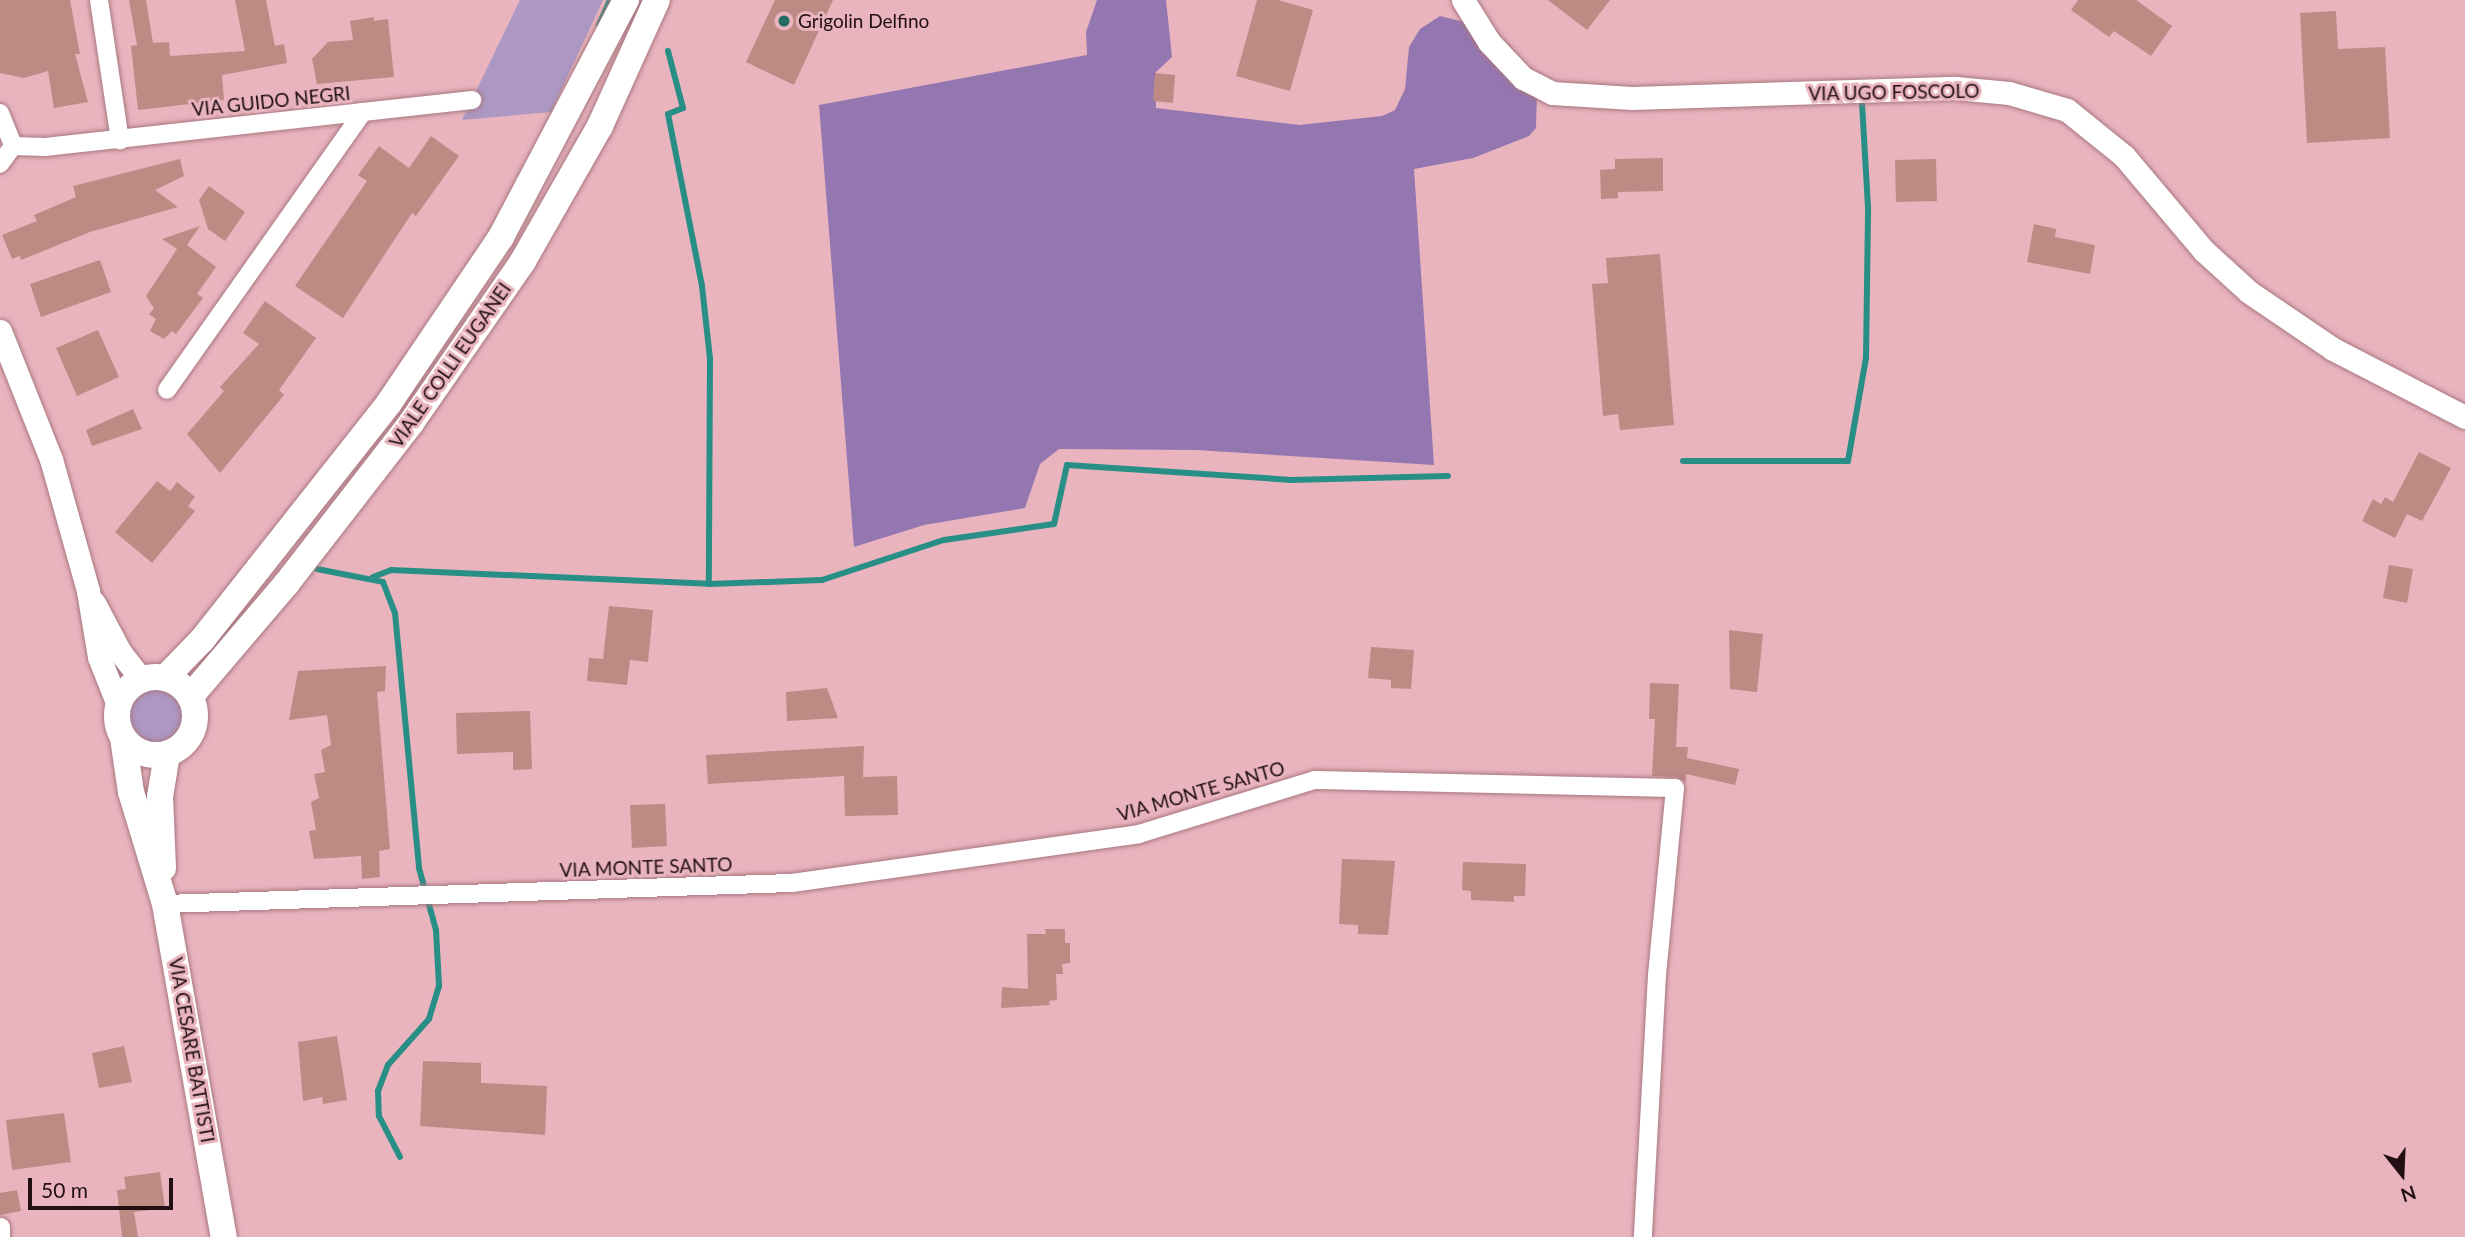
<!DOCTYPE html>
<style>
body{margin:0}
#map{position:relative;width:2465px;height:1237px;overflow:hidden;background:#e9b4be;font-family:Lato,sans-serif}
div>[style]{position:absolute}
[style*='--x']{left:calc(var(--x)*1px);top:calc(var(--y)*1px);width:calc(var(--w)*1px);rotate:calc(var(--a)*1deg)}
.green>*{inset:0;background:#ac98c2}
.round{border-radius:50%}
.forest>*{inset:0;background:#9477b1}
.stream>*{height:6px;margin:-3px;padding:0 3px;transform-origin:3px;border-radius:3px;background:#288f86}
.building>*{inset:0;background:#bd8a84}
.roads{filter:drop-shadow(0 0 2px #a87780) drop-shadow(0 0 2px #a87780)}
.minor>*{height:18px;margin:-9px;padding:0 9px;transform-origin:9px;border-radius:9px;background:#fff}
.tertiary>*{height:23px;margin:-11.5px;padding:0 11.5px;transform-origin:11.5px;border-radius:11.5px;background:#fff}
.secondary>*{height:26px;margin:-13px;padding:0 13px;transform-origin:13px;border-radius:13px;background:#fff}
.secondary>.ring{margin:-13px;padding:0;box-sizing:content-box;background:none;border:26px solid #fff;border-radius:50%}
.dots>*{width:19px;height:19px;translate:-50% -50%;box-sizing:border-box;border:4px solid #e9b4be;border-radius:50%}
span{translate:-50% -50%;white-space:nowrap;text-align:center;line-height:1.15;-webkit-text-stroke:6px #e9b4be;paint-order:stroke}
.poi-label{font-size:19px;color:#210f13}
.left{translate:0 -50%;text-align:left}
.street-label{font-size:19px;color:#210f13}
.north{position:absolute;left:2367px;top:1139px;width:70px;height:70px;-webkit-text-stroke:5px #e9b4be;paint-order:stroke;rotate:162deg;font-size:19px;font-weight:700;line-height:28px;text-align:center;color:#210f13}
.north::after{content:'';display:block;margin:auto;width:24px;height:32px;background:#210f13;clip-path:polygon(50% 0,100% 100%,50% 72%,0 100%)}
.scale{position:absolute;left:28px;top:1178px;width:145px;height:32px;box-sizing:border-box;border:4px solid #210f13;border-top:0;padding-left:9px;font-size:21px;line-height:24px;white-space:nowrap;color:#210f13;-webkit-text-stroke:5px #e9b4be;paint-order:stroke}
</style>
<div id="map">
<div class="green">
<i style="clip-path:polygon(520px 0,603px 0,551px 112px,462px 120px)"></i>
<i class="round" style="left:128px;top:686px;width:58px;height:58px"></i>
</div>
<div class="forest">
<i style="clip-path:polygon(1097px 0,1166px 0,1172px 57px,1155px 73px,1156px 108px,1299px 125px,1382px 116px,1395px 110px,1405px 89px,1409px 47px,1420px 29px,1440px 16px,1472px 24px,1537px 94px,1536px 128px,1529px 136px,1473px 158px,1414px 169px,1434px 465px,1196px 450px,1059px 449px,1040px 464px,1025px 508px,924px 525px,854px 547px,819px 105px,1087px 55px,1086px 32px)"></i>
</div>
<div class="stream">
<i style="--x:599;--y:25;--w:27;--a:-66"></i>
<i style="--x:668;--y:51;--w:59;--a:75.3"></i>
<i style="--x:683;--y:108;--w:16;--a:158"></i>
<i style="--x:668;--y:114;--w:175;--a:78.8"></i>
<i style="--x:702;--y:286;--w:73;--a:83.7"></i>
<i style="--x:710;--y:359;--w:225;--a:90.3"></i>
<i style="--x:1683;--y:461;--w:165;--a:0"></i>
<i style="--x:1848;--y:461;--w:105;--a:-80.1"></i>
<i style="--x:1866;--y:358;--w:151;--a:-89.2"></i>
<i style="--x:1868;--y:207;--w:104;--a:-93.3"></i>
<i style="--x:317;--y:569;--w:67;--a:11.1"></i>
<i style="--x:383;--y:582;--w:33;--a:69"></i>
<i style="--x:395;--y:613;--w:256;--a:84.6"></i>
<i style="--x:419;--y:868;--w:64;--a:74.7"></i>
<i style="--x:436;--y:930;--w:56;--a:86.9"></i>
<i style="--x:439;--y:986;--w:34;--a:107"></i>
<i style="--x:429;--y:1019;--w:62;--a:131.7"></i>
<i style="--x:388;--y:1065;--w:28;--a:111"></i>
<i style="--x:378;--y:1091;--w:25;--a:88"></i>
<i style="--x:379;--y:1116;--w:46;--a:62.9"></i>
<i style="--x:373;--y:577;--w:19;--a:-21"></i>
<i style="--x:391;--y:570;--w:318;--a:2.5"></i>
<i style="--x:709;--y:584;--w:113;--a:-2"></i>
<i style="--x:822;--y:580;--w:128;--a:-18.2"></i>
<i style="--x:944;--y:540;--w:111;--a:-8.3"></i>
<i style="--x:1054;--y:524;--w:60;--a:-77.6"></i>
<i style="--x:1067;--y:465;--w:225;--a:3.8"></i>
<i style="--x:1291;--y:480;--w:157;--a:-1.5"></i>
</div>
<div class="building">
<i style="clip-path:polygon(0 0,70px 0,80px 54px,75px 54px,88px 102px,54px 108px,48px 71px,24px 78px,0 73px)"></i>
<i style="clip-path:polygon(129px 0,146px 0,153px 43px,169px 42px,170px 56px,245px 51px,235px 0,266px 0,275px 46px,284px 44px,287px 63px,222px 75px,224px 100px,138px 110px,131px 46px,137px 45px)"></i>
<i style="clip-path:polygon(775px 0,833px 0,794px 85px,746px 62px)"></i>
<i style="clip-path:polygon(1257px 0,1278px 0,1313px 10px,1290px 91px,1236px 76px)"></i>
<i style="clip-path:polygon(1548px 0,1610px 0,1587px 30px)"></i>
<i style="clip-path:polygon(2078px 0,2136px 0,2172px 26px,2151px 56px,2114px 31px,2109px 37px,2071px 10px)"></i>
<i style="clip-path:polygon(2336px 11px,2338px 49px,2385px 47px,2390px 138px,2307px 143px,2300px 13px)"></i>
<i style="clip-path:polygon(374px 17px,374px 21px,388px 19px,394px 77px,317px 84px,312px 59px,328px 42px,353px 40px,350px 21px)"></i>
<i style="clip-path:polygon(1155px 73px,1175px 75px,1173px 103px,1153px 101px)"></i>
<i style="clip-path:polygon(431px 136px,459px 156px,416px 216px,412px 213px,343px 318px,295px 286px,367px 181px,358px 175px,379px 146px,409px 168px)"></i>
<i style="clip-path:polygon(1663px 158px,1663px 191px,1618px 192px,1618px 198px,1601px 199px,1600px 170px,1615px 169px,1615px 159px)"></i>
<i style="clip-path:polygon(180px 159px,184px 176px,155px 190px,178px 207px,90px 232px,21px 260px,20px 256px,12px 259px,2px 235px,37px 221px,34px 215px,76px 197px,73px 186px)"></i>
<i style="clip-path:polygon(1936px 159px,1937px 201px,1896px 202px,1895px 160px)"></i>
<i style="clip-path:polygon(209px 186px,245px 212px,225px 241px,208px 229px,199px 200px)"></i>
<i style="clip-path:polygon(2034px 224px,2056px 229px,2055px 237px,2095px 245px,2090px 274px,2027px 262px)"></i>
<i style="clip-path:polygon(200px 226px,187px 245px,216px 267px,197px 294px,203px 298px,176px 334px,172px 331px,164px 339px,150px 331px,156px 319px,149px 314px,154px 308px,146px 296px,177px 249px,162px 239px)"></i>
<i style="clip-path:polygon(1660px 254px,1674px 425px,1620px 430px,1618px 414px,1603px 416px,1592px 284px,1608px 283px,1606px 258px)"></i>
<i style="clip-path:polygon(100px 260px,111px 292px,41px 317px,30px 284px)"></i>
<i style="clip-path:polygon(265px 301px,316px 338px,279px 390px,284px 395px,220px 473px,187px 434px,224px 391px,220px 387px,259px 344px,243px 333px)"></i>
<i style="clip-path:polygon(98px 330px,119px 377px,77px 396px,56px 348px)"></i>
<i style="clip-path:polygon(133px 409px,142px 429px,92px 446px,86px 430px)"></i>
<i style="clip-path:polygon(2419px 452px,2451px 468px,2422px 521px,2407px 514px,2395px 538px,2362px 521px,2373px 499px,2381px 504px,2385px 497px,2393px 502px)"></i>
<i style="clip-path:polygon(157px 481px,170px 491px,177px 482px,195px 497px,188px 506px,195px 511px,152px 563px,115px 532px)"></i>
<i style="clip-path:polygon(2389px 565px,2413px 569px,2407px 603px,2383px 598px)"></i>
<i style="clip-path:polygon(609px 606px,653px 610px,648px 662px,630px 660px,627px 685px,587px 681px,589px 658px,603px 659px)"></i>
<i style="clip-path:polygon(1729px 630px,1763px 634px,1757px 692px,1730px 689px)"></i>
<i style="clip-path:polygon(1371px 647px,1414px 650px,1411px 689px,1391px 688px,1391px 680px,1368px 678px)"></i>
<i style="clip-path:polygon(386px 666px,385px 691px,377px 692px,390px 849px,379px 851px,380px 877px,362px 879px,361px 856px,314px 859px,309px 831px,316px 830px,311px 802px,319px 798px,314px 774px,325px 772px,321px 750px,331px 745px,327px 715px,289px 720px,298px 671px)"></i>
<i style="clip-path:polygon(1650px 683px,1679px 684px,1676px 747px,1688px 747px,1687px 758px,1739px 769px,1735px 785px,1686px 774px,1686px 782px,1676px 777px,1652px 776px,1655px 719px,1649px 719px)"></i>
<i style="clip-path:polygon(827px 688px,838px 718px,787px 721px,786px 692px)"></i>
<i style="clip-path:polygon(530px 711px,532px 769px,513px 770px,513px 752px,457px 754px,456px 713px)"></i>
<i style="clip-path:polygon(864px 746px,863px 777px,897px 776px,898px 815px,845px 816px,844px 776px,708px 784px,706px 755px)"></i>
<i style="clip-path:polygon(665px 804px,667px 846px,632px 848px,630px 805px)"></i>
<i style="clip-path:polygon(1342px 859px,1395px 861px,1388px 935px,1358px 934px,1358px 925px,1339px 924px)"></i>
<i style="clip-path:polygon(1463px 862px,1526px 864px,1525px 896px,1514px 896px,1514px 902px,1471px 900px,1471px 891px,1462px 890px)"></i>
<i style="clip-path:polygon(1045px 929px,1065px 929px,1065px 943px,1070px 943px,1070px 963px,1062px 964px,1063px 974px,1056px 974px,1057px 1000px,1049px 1001px,1050px 1005px,1001px 1008px,1002px 987px,1028px 989px,1027px 934px,1046px 934px)"></i>
<i style="clip-path:polygon(337px 1036px,347px 1100px,323px 1104px,322px 1097px,303px 1101px,298px 1042px)"></i>
<i style="clip-path:polygon(124px 1046px,132px 1082px,99px 1088px,92px 1053px)"></i>
<i style="clip-path:polygon(423px 1061px,481px 1063px,481px 1083px,547px 1086px,545px 1135px,420px 1126px)"></i>
<i style="clip-path:polygon(64px 1113px,71px 1162px,12px 1170px,6px 1120px)"></i>
<i style="clip-path:polygon(160px 1172px,165px 1208px,134px 1212px,138px 1237px,122px 1237px,117px 1190px,126px 1189px,124px 1177px)"></i>
<i style="clip-path:polygon(17px 1190px,21px 1211px,0 1215px,0 1193px)"></i>
</div>
<div class="roads">
<div class="minor">
<i style="--x:99;--y:0;--w:142;--a:81.5"></i>
<i style="--x:363;--y:112;--w:110;--a:-6.3"></i>
<i style="--x:0;--y:113;--w:35;--a:68"></i>
<i style="--x:13;--y:146;--w:22;--a:126"></i>
<i style="--x:13;--y:146;--w:32;--a:2"></i>
<i style="--x:45;--y:147;--w:320;--a:-6.3"></i>
<i style="--x:363;--y:112;--w:340;--a:125.2"></i>
<i style="--x:165;--y:904;--w:627;--a:-1.92"></i>
<i style="--x:792;--y:883;--w:350;--a:-8"></i>
<i style="--x:1139;--y:834;--w:184;--a:-17.1"></i>
<i style="--x:1315;--y:780;--w:360;--a:1.3"></i>
<i style="--x:1675;--y:788;--w:188;--a:95.5"></i>
<i style="--x:1657;--y:975;--w:262;--a:93.1"></i>
<i style="--x:1;--y:1227;--w:10;--a:90"></i>
</div>
<div class="tertiary">
<i style="--x:1463;--y:0;--w:49;--a:58.2"></i>
<i style="--x:1489;--y:42;--w:50;--a:46.6"></i>
<i style="--x:1523;--y:78;--w:33;--a:27"></i>
<i style="--x:1552;--y:93;--w:80;--a:3.6"></i>
<i style="--x:1632;--y:98;--w:324;--a:-1.8"></i>
<i style="--x:1956;--y:88;--w:53;--a:5.4"></i>
<i style="--x:2009;--y:93;--w:60;--a:16.3"></i>
<i style="--x:2067;--y:110;--w:73;--a:38.9"></i>
<i style="--x:2124;--y:156;--w:124;--a:49.9"></i>
<i style="--x:2204;--y:251;--w:61;--a:42.3"></i>
<i style="--x:2249;--y:292;--w:102;--a:34.2"></i>
<i style="--x:2333;--y:349;--w:148;--a:27.3"></i>
<i style="--x:0;--y:331;--w:138;--a:68.3"></i>
<i style="--x:51;--y:459;--w:137;--a:74.3"></i>
<i style="--x:88;--y:591;--w:67;--a:80.5"></i>
<i style="--x:99;--y:657;--w:52;--a:68.4"></i>
<i style="--x:94;--y:603;--w:55;--a:62"></i>
<i style="--x:120;--y:652;--w:36;--a:52"></i>
</div>
<div class="secondary">
<i class="ring" style="left:117px;top:677px;width:52px;height:52px"></i>
<i style="--x:165;--y:678;--w:53;--a:-45.8"></i>
<i style="--x:202;--y:640;--w:302;--a:-51.7"></i>
<i style="--x:389;--y:403;--w:200;--a:-56"></i>
<i style="--x:501;--y:237;--w:268;--a:-62.2"></i>
<i style="--x:190;--y:697;--w:150;--a:-49.6"></i>
<i style="--x:287;--y:583;--w:202;--a:-52.2"></i>
<i style="--x:411;--y:423;--w:197;--a:-55.3"></i>
<i style="--x:523;--y:261;--w:155;--a:-60.3"></i>
<i style="--x:600;--y:126;--w:138;--a:-65.7"></i>
<i style="--x:123;--y:738;--w:55;--a:81.6"></i>
<i style="--x:131;--y:792;--w:117;--a:73.1"></i>
<i style="--x:165;--y:904;--w:338;--a:80"></i>
<i style="--x:163;--y:868;--w:71;--a:-92.4"></i>
<i style="--x:160;--y:797;--w:44;--a:-80.8"></i>
</div>
</div>
<div class="dots">
<i style="left:784px;top:21px;background:#226c65"></i>
</div>
<div class="poi-label">
<span class="left" style="left:798px;top:21px">Grigolin Delfino</span>
</div>
<div class="street-label">
<span style="left:1894px;top:92px;rotate:-1deg">VIA UGO FOSCOLO</span>
<span style="left:271px;top:101px;rotate:-6deg">VIA GUIDO NEGRI</span>
<span style="left:450px;top:365px;rotate:-55deg">VIALE COLLI EUGANEI</span>
<span style="left:1201px;top:791px;rotate:-16deg">VIA MONTE SANTO</span>
<span style="left:646px;top:867px;rotate:-2deg">VIA MONTE SANTO</span>
<span style="left:192px;top:1050px;rotate:80deg">VIA CESARE BATTISTI</span>
</div>
<div class="north">N</div>
<div class="scale">50 m</div>
</div>
